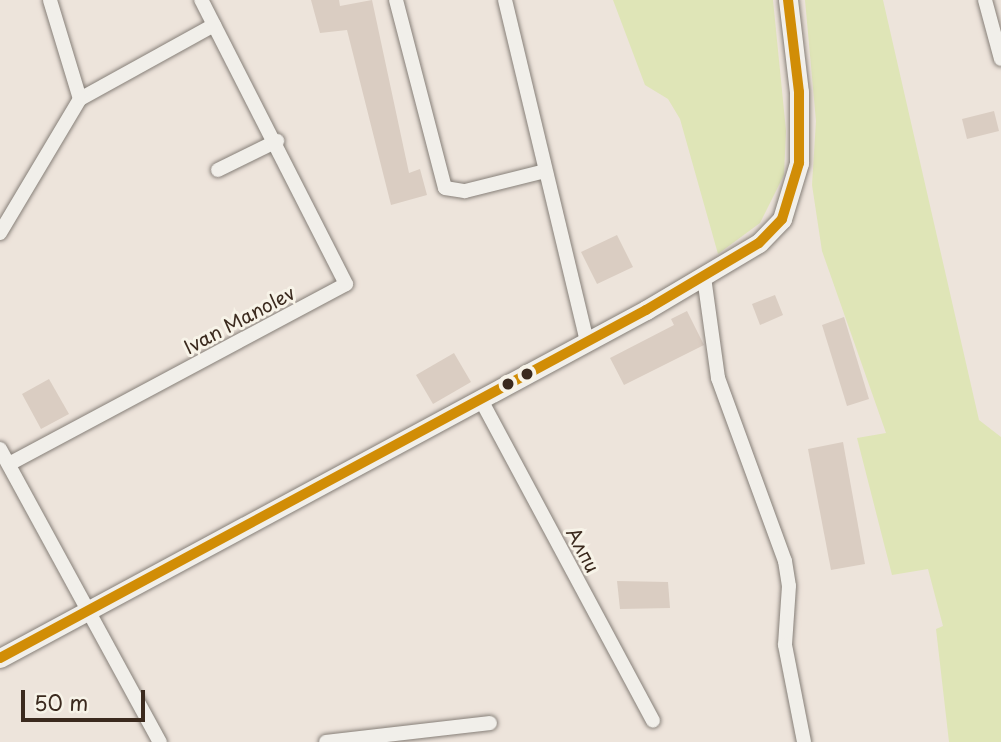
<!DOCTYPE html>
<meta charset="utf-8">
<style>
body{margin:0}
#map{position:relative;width:1001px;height:742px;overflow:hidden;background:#ede4db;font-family:"Playpen Sans",sans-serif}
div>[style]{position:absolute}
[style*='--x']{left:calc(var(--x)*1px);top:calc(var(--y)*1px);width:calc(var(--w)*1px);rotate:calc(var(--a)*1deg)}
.green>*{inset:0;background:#dfe5b7}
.building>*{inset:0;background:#dacdc2}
.roads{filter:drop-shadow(0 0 2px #867f78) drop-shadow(0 0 2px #867f78)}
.street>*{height:14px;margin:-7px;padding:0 7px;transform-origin:7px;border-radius:7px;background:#f1efea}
.secondary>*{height:19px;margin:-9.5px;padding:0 9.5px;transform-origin:9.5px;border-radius:9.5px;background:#f1efea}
.bus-1>*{height:10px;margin:-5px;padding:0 5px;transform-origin:5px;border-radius:5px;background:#d18d06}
.dots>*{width:19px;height:19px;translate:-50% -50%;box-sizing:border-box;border:4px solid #f7f3e8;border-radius:50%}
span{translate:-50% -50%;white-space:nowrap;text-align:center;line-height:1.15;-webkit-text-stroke:6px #f7f3e8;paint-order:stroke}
.street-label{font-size:19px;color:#3b2a1e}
.scale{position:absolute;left:21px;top:690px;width:124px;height:32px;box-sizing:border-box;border:4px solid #3b2a1e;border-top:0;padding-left:9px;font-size:21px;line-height:24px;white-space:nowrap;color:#3b2a1e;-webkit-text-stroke:5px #f7f3e8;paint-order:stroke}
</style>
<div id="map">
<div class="green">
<i style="clip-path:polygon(613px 0,773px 0,786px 131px,784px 175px,760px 223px,718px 254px,680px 119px,668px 99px,645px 85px)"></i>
<i style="clip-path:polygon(805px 0,883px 0,979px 420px,1001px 437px,1001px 742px,949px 742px,936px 629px,943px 626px,928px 569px,892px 575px,857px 438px,886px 433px,822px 251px,812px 185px,816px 121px)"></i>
</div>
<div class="building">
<i style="clip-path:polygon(311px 0,339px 0,340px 6px,372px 0,409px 173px,420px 169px,427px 195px,391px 205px,347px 30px,320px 33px)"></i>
<i style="clip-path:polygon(994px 111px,999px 131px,967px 139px,962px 119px)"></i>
<i style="clip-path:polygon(617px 235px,633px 267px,597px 284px,581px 252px)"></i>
<i style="clip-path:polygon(775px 295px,783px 315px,760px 325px,752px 304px)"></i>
<i style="clip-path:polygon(687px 311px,704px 345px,624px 385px,610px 358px,674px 325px,671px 319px)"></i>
<i style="clip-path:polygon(844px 317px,869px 399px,847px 406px,822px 325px)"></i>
<i style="clip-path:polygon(454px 353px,471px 382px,433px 404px,416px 375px)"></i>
<i style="clip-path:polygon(49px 379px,69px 414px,41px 429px,22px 394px)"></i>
<i style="clip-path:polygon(843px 442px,865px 564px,831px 570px,808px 449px)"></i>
<i style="clip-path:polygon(617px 581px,668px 582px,670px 608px,620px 609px)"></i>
</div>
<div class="roads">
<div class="street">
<i style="--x:396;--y:0;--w:194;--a:75.4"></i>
<i style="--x:445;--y:188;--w:20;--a:9"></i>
<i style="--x:465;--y:191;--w:82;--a:-14"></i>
<i style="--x:505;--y:0;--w:352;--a:76.5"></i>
<i style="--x:985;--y:0;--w:61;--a:74.8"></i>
<i style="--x:80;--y:99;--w:153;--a:-28.9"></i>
<i style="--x:218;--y:170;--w:66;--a:-26.2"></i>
<i style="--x:0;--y:233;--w:156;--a:-59.2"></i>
<i style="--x:80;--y:99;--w:103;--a:-106.9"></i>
<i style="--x:704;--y:277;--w:102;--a:82.1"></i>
<i style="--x:718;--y:378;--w:195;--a:69.9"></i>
<i style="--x:785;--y:561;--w:25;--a:81"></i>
<i style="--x:789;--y:586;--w:59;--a:93.9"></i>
<i style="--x:785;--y:645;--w:99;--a:78.9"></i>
<i style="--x:480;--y:398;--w:366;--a:61.8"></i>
<i style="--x:0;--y:449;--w:334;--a:61.4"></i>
<i style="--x:9;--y:464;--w:382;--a:-28.1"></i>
<i style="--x:346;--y:284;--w:319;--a:-117"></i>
<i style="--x:326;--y:742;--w:165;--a:-6.6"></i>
</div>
<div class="secondary">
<i style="--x:0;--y:658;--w:734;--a:-28.31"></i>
<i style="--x:646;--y:310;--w:131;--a:-30.7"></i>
<i style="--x:759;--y:243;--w:33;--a:-46"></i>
<i style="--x:782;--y:219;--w:59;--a:-73.1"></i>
<i style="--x:799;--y:163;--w:71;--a:-90"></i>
<i style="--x:799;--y:92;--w:93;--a:-96.8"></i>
</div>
</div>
<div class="bus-1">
<i style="--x:0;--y:658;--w:734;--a:-28.31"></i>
<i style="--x:646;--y:310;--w:131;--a:-30.7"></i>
<i style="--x:759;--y:243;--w:33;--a:-46"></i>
<i style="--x:782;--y:219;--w:59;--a:-73.1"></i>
<i style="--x:799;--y:163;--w:71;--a:-90"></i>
<i style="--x:799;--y:92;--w:93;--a:-96.8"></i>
</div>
<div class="dots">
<i style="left:527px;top:374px;background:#3b2a1e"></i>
<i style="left:508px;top:384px;background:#3b2a1e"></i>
</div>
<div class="street-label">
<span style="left:239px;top:320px;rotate:-28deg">Ivan Manolev</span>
<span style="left:583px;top:550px;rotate:62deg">Алпи</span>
</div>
<div class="scale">50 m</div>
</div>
